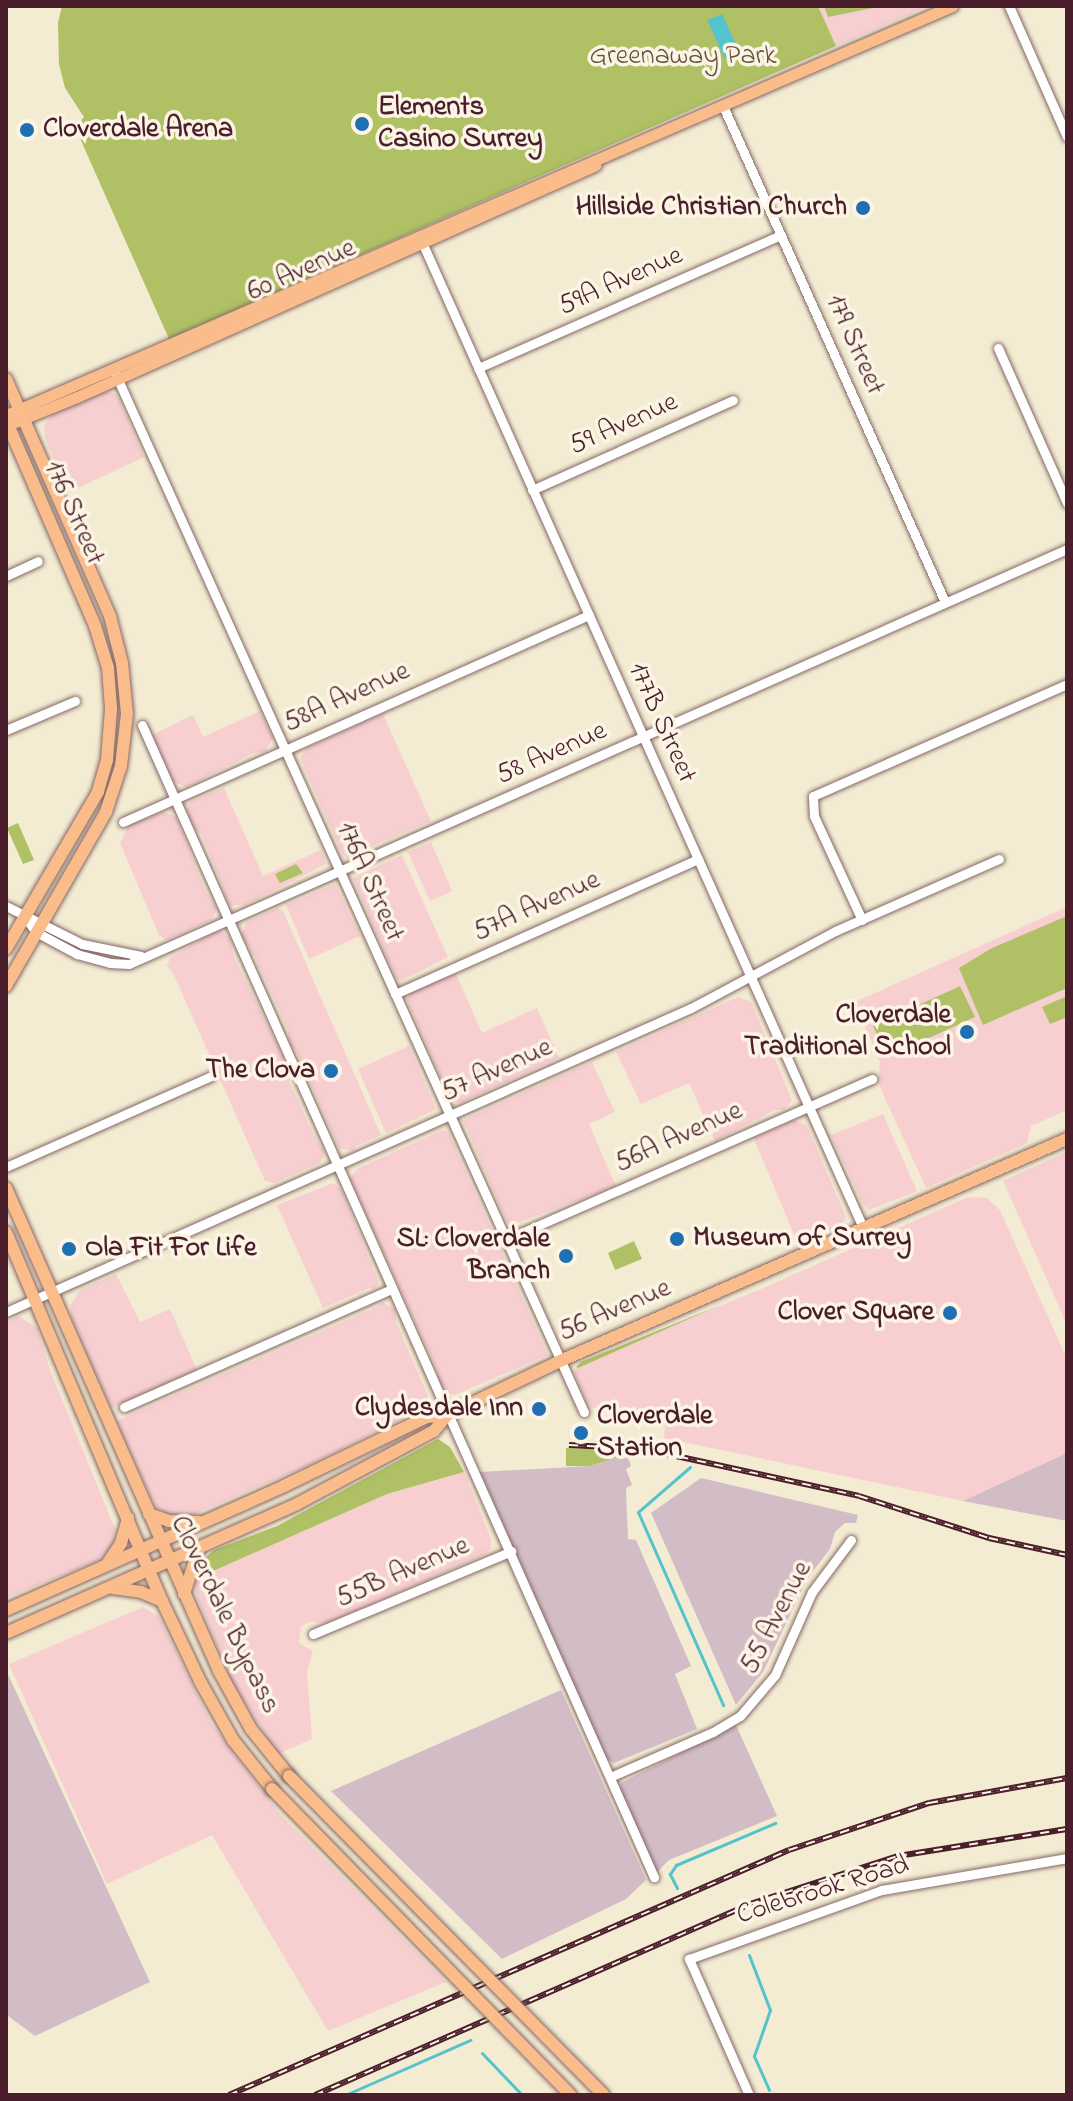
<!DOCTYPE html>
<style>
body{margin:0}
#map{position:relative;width:1073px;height:2101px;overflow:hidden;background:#f3ecd3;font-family:"Indie Flower",sans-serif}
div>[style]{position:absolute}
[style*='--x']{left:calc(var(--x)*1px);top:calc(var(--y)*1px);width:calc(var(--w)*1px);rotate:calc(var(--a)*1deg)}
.built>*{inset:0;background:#f7cfd1}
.industrial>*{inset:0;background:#d2bdc6}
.green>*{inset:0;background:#afc164}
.water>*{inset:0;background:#55c3cb}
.stream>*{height:3px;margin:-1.5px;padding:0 1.5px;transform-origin:1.5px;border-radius:1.5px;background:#55c3cb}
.roads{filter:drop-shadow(0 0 2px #856766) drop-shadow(0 0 2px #856766)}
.minor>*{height:9px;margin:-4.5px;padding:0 4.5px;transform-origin:4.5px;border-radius:4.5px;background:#fff}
.major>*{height:11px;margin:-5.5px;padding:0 5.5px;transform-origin:5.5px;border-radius:5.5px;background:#fabc8b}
.highway>*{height:12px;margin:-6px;padding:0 6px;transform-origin:6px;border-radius:6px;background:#fabc8b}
.rail>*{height:6px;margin-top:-3px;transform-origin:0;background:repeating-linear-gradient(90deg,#fcf5e5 0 9px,#4a1f2b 0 18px);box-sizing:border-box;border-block:2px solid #4a1f2b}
.bridges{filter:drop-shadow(0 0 2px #856766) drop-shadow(0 0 2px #856766)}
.highway-bridge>*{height:12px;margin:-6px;padding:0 6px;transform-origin:6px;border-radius:6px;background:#fabc8b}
.dots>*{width:22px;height:22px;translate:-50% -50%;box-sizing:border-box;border:4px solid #fcf5e5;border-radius:50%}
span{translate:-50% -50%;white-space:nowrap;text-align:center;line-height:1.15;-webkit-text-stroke:7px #fcf5e5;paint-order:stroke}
.park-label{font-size:28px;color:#68503c}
.poi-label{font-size:28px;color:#4a1f2b;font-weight:700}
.left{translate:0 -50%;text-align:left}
.right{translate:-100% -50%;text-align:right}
.street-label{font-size:28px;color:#4a1f2b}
.frame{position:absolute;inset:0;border:8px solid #4a1f2b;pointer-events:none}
</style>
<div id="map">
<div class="built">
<i style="clip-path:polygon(818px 6px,928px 6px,836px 46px)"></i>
<i style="clip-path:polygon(103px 392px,114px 393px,119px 399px,144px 457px,78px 488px,73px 478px,61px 476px,45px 437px,44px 425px,53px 414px)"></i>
<i style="clip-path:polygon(260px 711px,273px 738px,265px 752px,254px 753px,186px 787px,169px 779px,152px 735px,193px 715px,203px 737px)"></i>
<i style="clip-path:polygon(383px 714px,431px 821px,368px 848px,364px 854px,347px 858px,342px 854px,300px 758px,307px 748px)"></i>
<i style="clip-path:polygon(224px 788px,263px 876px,321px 850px,326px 864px,245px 905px,230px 905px,201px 833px,194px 829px,187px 810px,190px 802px)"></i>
<i style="clip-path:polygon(163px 812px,176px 817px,205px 890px,217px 909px,211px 920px,166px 940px,159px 935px,120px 843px,129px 825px)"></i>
<i style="clip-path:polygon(431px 842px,452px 891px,430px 901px,408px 852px)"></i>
<i style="clip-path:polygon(402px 855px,448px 957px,401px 981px,396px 978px,353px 878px)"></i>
<i style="clip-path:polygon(335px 884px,360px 936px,309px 959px,286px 905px)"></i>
<i style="clip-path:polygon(1067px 907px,1067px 1110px,1031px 1126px,1027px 1143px,926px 1188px,878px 1083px,880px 1062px,855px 1002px)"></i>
<i style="clip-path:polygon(278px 908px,283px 911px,381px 1135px,356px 1146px,354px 1151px,339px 1148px,296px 1050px,289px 1044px,288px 1030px,254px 955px,241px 935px,247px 922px)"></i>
<i style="clip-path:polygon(215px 932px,222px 932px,230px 938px,233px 955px,283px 1057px,283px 1067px,313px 1134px,325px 1153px,320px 1163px,274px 1183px,265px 1181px,174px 975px,167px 966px,170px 958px)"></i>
<i style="clip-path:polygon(455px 972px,482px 1033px,537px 1008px,559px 1058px,460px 1103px,452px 1102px,407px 1000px,411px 992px)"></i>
<i style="clip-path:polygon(738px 997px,751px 1002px,792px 1100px,784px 1110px,775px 1110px,715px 1141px,689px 1083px,641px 1104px,616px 1052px)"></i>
<i style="clip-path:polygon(409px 1046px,436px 1109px,386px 1133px,358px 1069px)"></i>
<i style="clip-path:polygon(592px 1062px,615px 1112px,589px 1124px,616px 1186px,509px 1226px,463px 1120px)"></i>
<i style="clip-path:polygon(883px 1114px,917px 1191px,869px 1210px,863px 1204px,831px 1135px)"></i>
<i style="clip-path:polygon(794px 1120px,807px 1126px,846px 1217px,841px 1225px,798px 1244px,752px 1134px,764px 1133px)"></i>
<i style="clip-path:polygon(443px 1130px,448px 1132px,548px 1355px,455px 1395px,447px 1393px,440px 1385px,436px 1367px,350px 1179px,357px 1169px)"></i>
<i style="clip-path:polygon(1067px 1152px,1067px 1325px,1003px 1181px)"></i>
<i style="clip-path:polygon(333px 1183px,341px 1189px,379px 1283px,375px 1289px,369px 1288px,323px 1308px,277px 1205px)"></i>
<i style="clip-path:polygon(968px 1197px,987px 1198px,1000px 1210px,1067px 1359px,1067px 1453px,963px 1501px,664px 1438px,665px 1426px,632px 1422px,633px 1415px,591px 1407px,586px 1401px,574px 1372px,581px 1362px,761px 1289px)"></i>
<i style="clip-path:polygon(116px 1274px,140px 1322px,170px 1309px,197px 1370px,111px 1408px,72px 1320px,70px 1306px,79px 1291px)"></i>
<i style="clip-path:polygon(382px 1302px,395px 1309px,396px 1322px,428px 1396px,425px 1407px,315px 1462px,190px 1516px,170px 1516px,155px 1506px,116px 1421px,377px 1307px)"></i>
<i style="clip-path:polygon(19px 1316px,37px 1328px,50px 1370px,116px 1531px,111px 1549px,97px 1561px,6px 1598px,6px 1322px)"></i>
<i style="clip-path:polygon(464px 1472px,491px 1539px,491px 1548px,486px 1554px,328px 1623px,309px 1622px,301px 1627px,299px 1643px,313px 1651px,307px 1672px,312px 1739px,278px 1754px,232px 1683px,197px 1597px,193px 1580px,387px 1494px)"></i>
<i style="clip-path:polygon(143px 1607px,159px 1617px,211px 1723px,279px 1813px,446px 1982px,328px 2031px,212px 1835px,107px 1884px,9px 1664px)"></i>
</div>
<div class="industrial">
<i style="clip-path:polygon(1067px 1453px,1067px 1521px,963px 1501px)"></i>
<i style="clip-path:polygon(627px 1454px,631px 1466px,626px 1469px,632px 1485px,626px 1488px,628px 1539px,636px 1540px,691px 1666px,675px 1674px,697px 1729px,614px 1763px,606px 1759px,480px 1472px,590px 1466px)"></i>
<i style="clip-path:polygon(701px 1478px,858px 1515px,856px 1523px,845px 1523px,835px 1532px,830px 1549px,807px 1579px,763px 1672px,736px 1705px,651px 1513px)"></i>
<i style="clip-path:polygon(6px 1670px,150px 1982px,35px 2036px,8px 2016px,6px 2010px)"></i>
<i style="clip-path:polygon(561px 1690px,646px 1880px,626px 1899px,502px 1959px,331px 1791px)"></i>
<i style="clip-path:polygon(736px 1725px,777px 1816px,669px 1860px,656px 1873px,620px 1791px,621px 1783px)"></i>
</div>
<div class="green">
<i style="clip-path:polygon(62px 6px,818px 6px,836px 46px,169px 339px,75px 127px,84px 117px,65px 88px,59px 64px,58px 23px)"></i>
<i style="clip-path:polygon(824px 6px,883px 6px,828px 17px)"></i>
<i style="clip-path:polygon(18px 823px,34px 860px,23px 864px,7px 828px)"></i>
<i style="clip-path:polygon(296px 864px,303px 873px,280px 883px,275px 874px)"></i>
<i style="clip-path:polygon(1067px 916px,1067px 988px,983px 1025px,959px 968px,992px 948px)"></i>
<i style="clip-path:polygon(960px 986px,975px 1017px,887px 1057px,873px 1026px)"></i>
<i style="clip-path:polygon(1067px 996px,1067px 1017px,1050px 1024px,1042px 1007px)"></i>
<i style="clip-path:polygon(634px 1241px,642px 1259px,615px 1270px,608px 1253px)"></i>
<i style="clip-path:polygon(718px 1306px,578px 1368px,576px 1367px,581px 1362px)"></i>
<i style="clip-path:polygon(438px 1439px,450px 1447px,464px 1472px,387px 1494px,193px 1580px,199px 1563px,214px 1550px,277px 1526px)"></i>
<i style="clip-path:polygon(566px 1448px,627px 1451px,627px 1454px,590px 1466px,566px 1466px)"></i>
</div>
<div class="water">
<i style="clip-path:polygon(722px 14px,740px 53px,725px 59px,707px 20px)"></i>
</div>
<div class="stream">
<i style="--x:690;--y:1467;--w:69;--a:139.1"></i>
<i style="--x:638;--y:1512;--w:211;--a:66.2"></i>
<i style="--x:677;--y:1888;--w:16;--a:-117"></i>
<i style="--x:670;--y:1874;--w:11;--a:-56"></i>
<i style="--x:676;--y:1865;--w:108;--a:-23"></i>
<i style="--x:749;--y:1955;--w:59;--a:69.1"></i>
<i style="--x:770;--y:2010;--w:49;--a:109.2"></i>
<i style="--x:754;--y:2056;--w:37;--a:66"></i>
<i style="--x:482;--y:2053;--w:58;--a:46.4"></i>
<i style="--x:345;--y:2095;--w:137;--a:-23.7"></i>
</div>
<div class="roads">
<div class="minor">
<i style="--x:1009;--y:6;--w:143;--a:66.1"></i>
<i style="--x:723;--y:106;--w:543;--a:65.89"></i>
<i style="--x:421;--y:240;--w:1085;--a:65.89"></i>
<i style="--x:998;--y:348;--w:170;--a:66"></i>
<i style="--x:478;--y:368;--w:331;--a:-23.7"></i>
<i style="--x:115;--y:373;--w:1140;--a:65.71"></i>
<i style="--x:532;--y:490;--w:220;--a:-24.1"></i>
<i style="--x:6;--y:576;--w:35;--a:-25"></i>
<i style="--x:142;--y:725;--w:1261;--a:66.04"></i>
<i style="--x:6;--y:730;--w:75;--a:-22.8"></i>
<i style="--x:123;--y:822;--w:510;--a:-23.95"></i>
<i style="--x:6;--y:906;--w:85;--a:26.6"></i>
<i style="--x:82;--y:944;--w:60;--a:11.5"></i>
<i style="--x:25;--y:917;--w:19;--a:54"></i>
<i style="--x:36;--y:932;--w:47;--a:28.2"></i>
<i style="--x:77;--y:954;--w:34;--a:15"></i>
<i style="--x:110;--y:963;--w:19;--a:3"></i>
<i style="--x:129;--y:964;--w:1026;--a:-23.87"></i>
<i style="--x:862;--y:920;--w:115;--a:-114.8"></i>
<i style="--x:814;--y:816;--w:20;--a:-93"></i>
<i style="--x:813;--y:796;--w:278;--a:-23.8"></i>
<i style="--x:395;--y:994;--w:332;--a:-24"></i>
<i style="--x:6;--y:1167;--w:224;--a:-23.9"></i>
<i style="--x:505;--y:1240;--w:401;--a:-23.7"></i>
<i style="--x:6;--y:1312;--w:749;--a:-23.93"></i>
<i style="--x:691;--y:1008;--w:163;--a:-28.1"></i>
<i style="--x:835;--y:931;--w:179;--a:-23.7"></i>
<i style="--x:124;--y:1407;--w:293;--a:-23.8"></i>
<i style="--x:313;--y:1634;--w:215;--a:-22.7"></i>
<i style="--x:610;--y:1777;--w:112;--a:-23.6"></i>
<i style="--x:713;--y:1732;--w:31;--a:-31"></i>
<i style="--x:740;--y:1716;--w:54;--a:-49.5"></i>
<i style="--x:775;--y:1675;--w:91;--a:-66"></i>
<i style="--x:812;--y:1592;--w:65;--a:-53.1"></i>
<i style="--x:749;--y:2095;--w:149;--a:-113.8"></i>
<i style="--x:689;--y:1959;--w:205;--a:-19.7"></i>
<i style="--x:882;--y:1890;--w:188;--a:-9.8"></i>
</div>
<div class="major">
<i style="--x:6;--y:415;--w:1031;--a:-23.38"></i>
<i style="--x:8;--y:425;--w:74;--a:-22.1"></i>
<i style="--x:77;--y:397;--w:568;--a:-24.09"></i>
</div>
<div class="highway">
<i style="--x:6;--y:379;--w:259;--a:66.3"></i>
<i style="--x:110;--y:616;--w:49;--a:75.7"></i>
<i style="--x:122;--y:663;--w:51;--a:84.4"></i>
<i style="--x:127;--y:714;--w:52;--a:96.6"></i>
<i style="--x:121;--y:766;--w:48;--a:108.1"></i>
<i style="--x:106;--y:812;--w:201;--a:119.9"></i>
<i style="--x:6;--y:420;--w:224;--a:66.6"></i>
<i style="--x:95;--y:626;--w:44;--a:72.8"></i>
<i style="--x:108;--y:668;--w:41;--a:85.8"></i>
<i style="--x:111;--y:709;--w:51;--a:94.5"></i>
<i style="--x:107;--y:760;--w:33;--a:106"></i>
<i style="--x:98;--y:792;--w:182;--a:120.4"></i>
<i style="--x:6;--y:1188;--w:528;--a:66.2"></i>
<i style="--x:219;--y:1671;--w:66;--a:61.1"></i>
<i style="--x:251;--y:1729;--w:60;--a:51"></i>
<i style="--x:6;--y:1232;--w:401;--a:67.1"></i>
<i style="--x:162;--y:1601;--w:91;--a:64.6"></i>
<i style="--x:201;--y:1683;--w:65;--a:60.7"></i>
<i style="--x:233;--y:1740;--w:63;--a:51.5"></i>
<i style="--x:149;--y:1514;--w:21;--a:19"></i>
<i style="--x:169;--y:1521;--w:31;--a:2"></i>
<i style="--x:107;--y:1564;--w:25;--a:-56"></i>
<i style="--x:121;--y:1543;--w:26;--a:-74"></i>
<i style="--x:113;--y:1588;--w:28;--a:8"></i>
<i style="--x:141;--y:1592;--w:23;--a:23"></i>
<i style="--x:184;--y:1594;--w:48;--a:-71.9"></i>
<i style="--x:6;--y:1610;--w:304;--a:-24"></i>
<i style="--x:284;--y:1486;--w:159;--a:-25.8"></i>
<i style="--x:427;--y:1417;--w:20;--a:-6"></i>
<i style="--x:447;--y:1415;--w:125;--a:-25.5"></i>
<i style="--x:560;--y:1361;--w:553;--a:-23.65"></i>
<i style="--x:6;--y:1633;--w:318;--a:-23.9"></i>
<i style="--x:297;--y:1504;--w:155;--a:-28.1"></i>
<i style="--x:434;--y:1431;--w:21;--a:-51"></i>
</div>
</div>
<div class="rail">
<i style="--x:569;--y:1445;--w:75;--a:3.1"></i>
<i style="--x:644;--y:1449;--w:220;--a:12.3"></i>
<i style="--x:859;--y:1496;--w:137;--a:17.9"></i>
<i style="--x:989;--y:1538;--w:80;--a:12.3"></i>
<i style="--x:229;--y:2095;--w:611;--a:-23.63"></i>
<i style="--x:789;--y:1850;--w:148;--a:-18.6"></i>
<i style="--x:929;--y:1803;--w:140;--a:-10.3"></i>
<i style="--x:315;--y:2095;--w:475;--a:-23.7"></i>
<i style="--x:750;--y:1904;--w:156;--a:-18"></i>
<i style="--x:898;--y:1856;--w:171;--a:-9.1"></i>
</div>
<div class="bridges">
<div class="highway-bridge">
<i style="--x:289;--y:1776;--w:448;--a:45.4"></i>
<i style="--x:272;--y:1789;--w:428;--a:45.7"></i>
</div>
</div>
<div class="dots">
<i style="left:362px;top:124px;background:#1f6fb2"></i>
<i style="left:27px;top:130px;background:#1f6fb2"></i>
<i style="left:863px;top:208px;background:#1f6fb2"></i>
<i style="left:967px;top:1032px;background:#1f6fb2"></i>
<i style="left:331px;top:1071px;background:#1f6fb2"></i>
<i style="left:677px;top:1239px;background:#1f6fb2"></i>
<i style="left:69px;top:1249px;background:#1f6fb2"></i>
<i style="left:566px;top:1256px;background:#1f6fb2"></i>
<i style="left:950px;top:1313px;background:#1f6fb2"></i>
<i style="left:539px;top:1409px;background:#1f6fb2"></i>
<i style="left:581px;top:1433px;background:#1f6fb2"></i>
</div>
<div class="park-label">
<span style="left:683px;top:57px">Greenaway Park</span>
</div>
<div class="poi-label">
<span class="left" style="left:378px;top:124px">Elements<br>Casino Surrey</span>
<span class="left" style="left:43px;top:130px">Cloverdale Arena</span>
<span class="right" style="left:847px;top:208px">Hillside Christian Church</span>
<span class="right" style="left:951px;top:1032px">Cloverdale<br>Traditional School</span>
<span class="right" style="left:315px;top:1071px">The Clova</span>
<span class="left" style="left:693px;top:1239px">Museum of Surrey</span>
<span class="right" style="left:550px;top:1256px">SL: Cloverdale<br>Branch</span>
<span class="left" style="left:85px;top:1249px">Ola Fit For Life</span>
<span class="right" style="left:934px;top:1313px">Clover Square</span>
<span class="right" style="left:523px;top:1409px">Clydesdale Inn</span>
<span class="left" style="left:597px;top:1433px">Cloverdale<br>Station</span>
</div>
<div class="street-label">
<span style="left:302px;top:271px;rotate:-24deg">60 Avenue</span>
<span style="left:621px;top:282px;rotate:-24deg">59A Avenue</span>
<span style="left:854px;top:345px;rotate:66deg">179 Street</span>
<span style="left:624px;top:425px;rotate:-24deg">59 Avenue</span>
<span style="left:73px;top:513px;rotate:66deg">176 Street</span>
<span style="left:347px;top:698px;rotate:-24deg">58A Avenue</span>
<span style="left:661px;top:723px;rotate:66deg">177B Street</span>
<span style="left:552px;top:754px;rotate:-24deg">58 Avenue</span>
<span style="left:369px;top:882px;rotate:66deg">176A Street</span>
<span style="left:537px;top:907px;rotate:-24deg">57A Avenue</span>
<span style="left:497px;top:1071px;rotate:-24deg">57 Avenue</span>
<span style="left:679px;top:1138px;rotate:-24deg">56A Avenue</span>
<span style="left:615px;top:1311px;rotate:-23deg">56 Avenue</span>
<span style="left:403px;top:1573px;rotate:-23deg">55B Avenue</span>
<span style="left:224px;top:1615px;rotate:64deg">Cloverdale Bypass</span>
<span style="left:777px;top:1618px;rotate:-62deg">55 Avenue</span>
<span style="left:823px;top:1891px;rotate:-17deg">Colebrook Road</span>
</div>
<div class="frame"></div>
</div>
